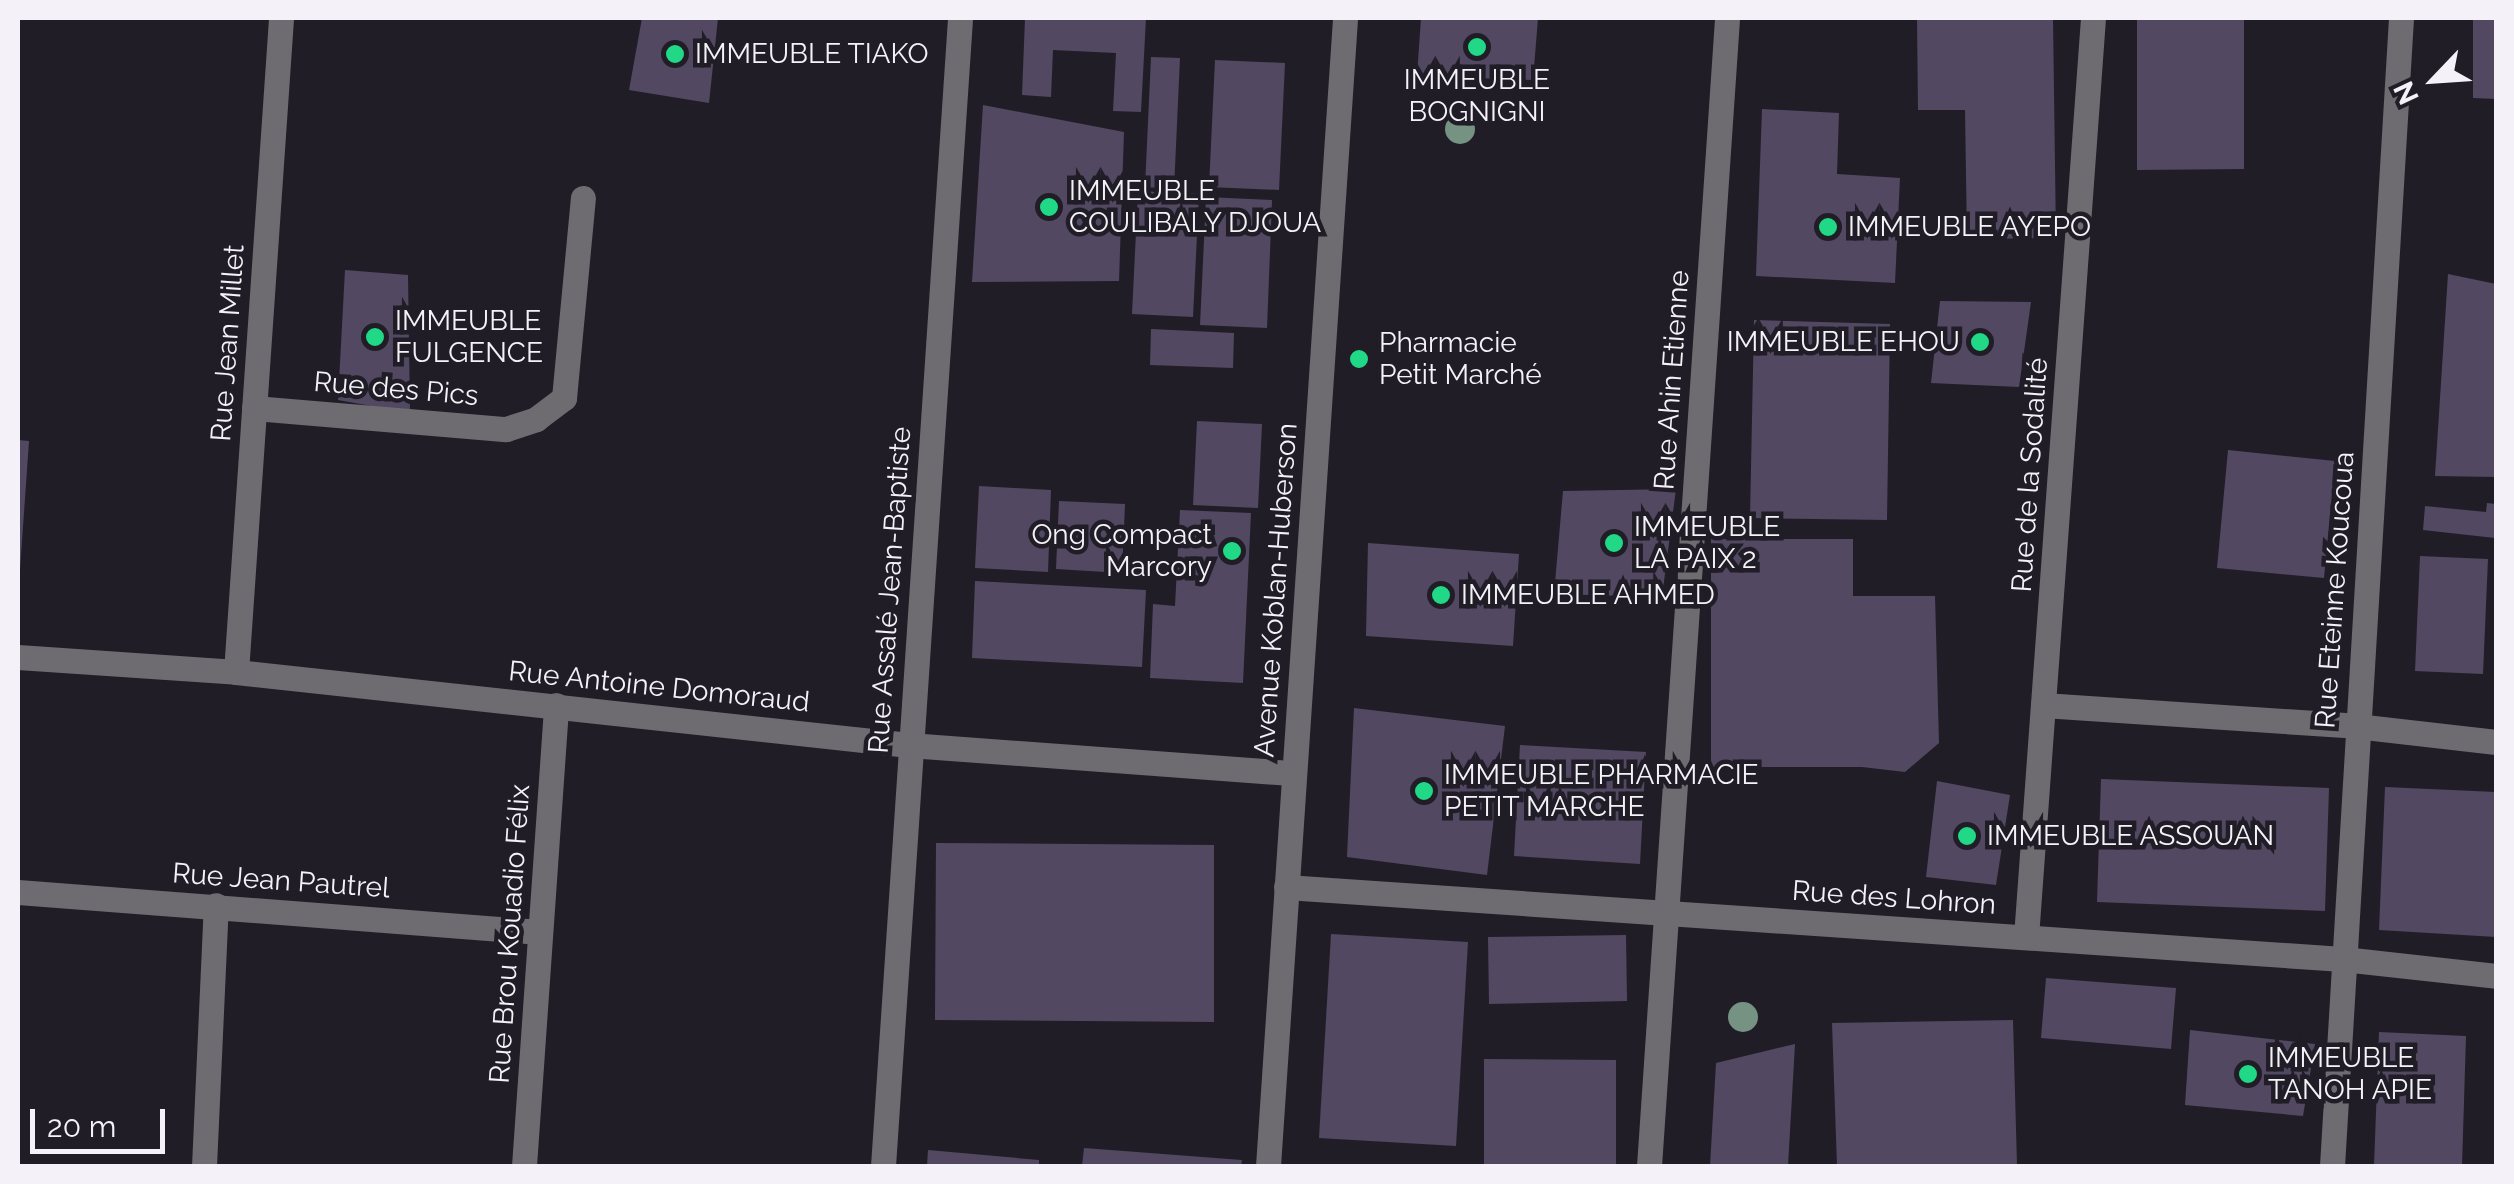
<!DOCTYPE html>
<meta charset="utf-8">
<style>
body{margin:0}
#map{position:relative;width:2514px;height:1184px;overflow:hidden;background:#211d27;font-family:Raleway,sans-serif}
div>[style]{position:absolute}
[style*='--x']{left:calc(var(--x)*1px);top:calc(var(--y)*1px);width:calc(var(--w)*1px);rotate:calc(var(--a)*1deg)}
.building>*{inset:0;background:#524861}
.minor>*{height:25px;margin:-12.5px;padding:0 12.5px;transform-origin:12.5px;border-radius:12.5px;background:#6e6c71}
.trees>*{width:30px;height:30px;margin:-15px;border-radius:50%;background:#769283}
.dots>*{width:28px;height:28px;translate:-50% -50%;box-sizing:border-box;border:5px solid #211d27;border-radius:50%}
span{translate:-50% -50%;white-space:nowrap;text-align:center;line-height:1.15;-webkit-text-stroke:9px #211d27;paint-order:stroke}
.poi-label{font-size:28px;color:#f4f2f8}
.left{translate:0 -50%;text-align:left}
.right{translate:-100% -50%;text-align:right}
.street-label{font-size:28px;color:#f4f2f8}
.frame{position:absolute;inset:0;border:20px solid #f4f2f8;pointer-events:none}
.north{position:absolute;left:2384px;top:30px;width:100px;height:100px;-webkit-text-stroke:8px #211d27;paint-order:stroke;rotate:245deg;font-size:28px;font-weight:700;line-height:40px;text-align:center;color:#f4f2f8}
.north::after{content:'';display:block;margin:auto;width:35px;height:45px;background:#f4f2f8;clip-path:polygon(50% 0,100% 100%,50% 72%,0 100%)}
.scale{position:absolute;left:30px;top:1109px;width:135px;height:45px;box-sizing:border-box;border:5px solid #f4f2f8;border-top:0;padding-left:12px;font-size:30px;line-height:35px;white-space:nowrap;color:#f4f2f8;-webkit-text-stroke:8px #211d27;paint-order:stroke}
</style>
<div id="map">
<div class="building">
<i style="clip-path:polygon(642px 18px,718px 18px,709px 103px,629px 90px)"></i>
<i style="clip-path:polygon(1025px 18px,1146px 18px,1141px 112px,1113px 111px,1116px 53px,1053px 50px,1051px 97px,1022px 95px)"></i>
<i style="clip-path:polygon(1421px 18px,1538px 18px,1533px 80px,1417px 76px)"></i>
<i style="clip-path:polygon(1917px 18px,2053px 18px,2056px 238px,1967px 239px,1965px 110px,1918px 110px)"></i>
<i style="clip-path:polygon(2137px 18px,2244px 18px,2244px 169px,2137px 170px)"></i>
<i style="clip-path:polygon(2473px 18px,2496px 18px,2496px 99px,2473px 98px)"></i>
<i style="clip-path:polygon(1151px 57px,1180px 58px,1174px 189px,1145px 187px)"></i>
<i style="clip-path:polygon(1215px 60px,1285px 63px,1279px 190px,1209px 187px)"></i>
<i style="clip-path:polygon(983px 105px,1124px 132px,1119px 281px,972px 282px)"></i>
<i style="clip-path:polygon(1762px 109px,1839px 113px,1837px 174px,1900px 178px,1895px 283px,1756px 276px)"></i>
<i style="clip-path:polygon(1138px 191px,1199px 194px,1193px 317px,1132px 314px)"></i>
<i style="clip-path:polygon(1206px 197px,1272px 200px,1267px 328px,1200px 325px)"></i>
<i style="clip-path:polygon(345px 270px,408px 275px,410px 413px,338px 400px)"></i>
<i style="clip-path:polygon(2448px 274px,2496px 284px,2496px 477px,2435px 476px)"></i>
<i style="clip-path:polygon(1940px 301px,2031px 302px,2019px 387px,1931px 383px)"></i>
<i style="clip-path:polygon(1754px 320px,1890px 324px,1887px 520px,1750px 518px)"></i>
<i style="clip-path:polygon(1151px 329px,1234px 333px,1233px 368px,1150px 365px)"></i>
<i style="clip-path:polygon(1197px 421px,1262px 424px,1258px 508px,1193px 505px)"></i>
<i style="clip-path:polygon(18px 440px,29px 441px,20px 570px,18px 570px)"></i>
<i style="clip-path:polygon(2228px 450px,2335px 461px,2324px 578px,2217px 568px)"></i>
<i style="clip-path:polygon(979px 486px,1051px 490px,1048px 572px,975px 568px)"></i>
<i style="clip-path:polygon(1676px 489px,1662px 597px,1554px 594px,1563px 491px)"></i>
<i style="clip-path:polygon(1059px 501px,1125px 504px,1122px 573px,1056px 569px)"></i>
<i style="clip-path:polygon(2487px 503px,2496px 504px,2495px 538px,2423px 530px,2425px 506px,2486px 512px)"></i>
<i style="clip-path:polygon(1180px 510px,1251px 513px,1243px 683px,1150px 678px,1153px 604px,1175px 606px)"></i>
<i style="clip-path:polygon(1711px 539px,1853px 539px,1853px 596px,1935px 596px,1939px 743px,1905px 772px,1862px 767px,1711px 767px)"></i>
<i style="clip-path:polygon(1368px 543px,1519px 554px,1513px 646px,1366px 636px)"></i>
<i style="clip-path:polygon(2420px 556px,2488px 559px,2483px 674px,2415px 671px)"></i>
<i style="clip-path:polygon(975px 581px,1146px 590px,1142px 667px,972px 658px)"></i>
<i style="clip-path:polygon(1354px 708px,1505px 726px,1487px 875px,1347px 857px)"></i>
<i style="clip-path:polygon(1520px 745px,1646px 752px,1640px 864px,1514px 856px)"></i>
<i style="clip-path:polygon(2101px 779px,2329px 788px,2325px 911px,2097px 902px)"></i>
<i style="clip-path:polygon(1937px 781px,2010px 795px,1996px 885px,1926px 877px)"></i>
<i style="clip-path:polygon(2385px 787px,2496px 792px,2496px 937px,2379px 930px)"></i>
<i style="clip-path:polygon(936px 843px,1214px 845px,1214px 1022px,935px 1020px)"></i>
<i style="clip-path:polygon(1331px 934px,1468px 942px,1456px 1146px,1319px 1138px)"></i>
<i style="clip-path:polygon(1626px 935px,1627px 1001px,1489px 1004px,1488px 937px)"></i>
<i style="clip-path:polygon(2046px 978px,2176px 988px,2171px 1049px,2041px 1038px)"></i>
<i style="clip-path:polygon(2013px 1020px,2017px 1166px,1837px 1166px,1832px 1023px)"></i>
<i style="clip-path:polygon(2190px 1030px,2315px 1044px,2303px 1116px,2185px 1105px)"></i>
<i style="clip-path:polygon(2379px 1032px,2466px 1036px,2462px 1166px,2374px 1166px)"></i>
<i style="clip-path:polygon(1795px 1044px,1788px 1166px,1710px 1166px,1716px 1063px)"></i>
<i style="clip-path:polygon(1484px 1059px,1616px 1060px,1616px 1166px,1484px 1166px)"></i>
<i style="clip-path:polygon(1084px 1148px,1242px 1160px,1241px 1166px,1082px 1166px)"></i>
<i style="clip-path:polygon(928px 1150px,1039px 1160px,1039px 1166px,927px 1166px)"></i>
</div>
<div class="minor">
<i style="--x:254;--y:408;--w:253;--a:4.8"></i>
<i style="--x:506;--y:429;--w:32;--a:-18"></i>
<i style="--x:536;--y:419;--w:35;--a:-37"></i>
<i style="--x:564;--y:398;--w:201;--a:-84.6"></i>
<i style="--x:18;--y:657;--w:219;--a:3.9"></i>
<i style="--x:236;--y:672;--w:677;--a:6.19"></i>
<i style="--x:909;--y:745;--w:386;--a:4.2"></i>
<i style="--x:236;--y:672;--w:656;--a:-86.06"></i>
<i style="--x:2043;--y:705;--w:314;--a:3.8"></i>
<i style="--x:2356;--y:726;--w:141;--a:6.5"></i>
<i style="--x:1286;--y:887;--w:1059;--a:3.9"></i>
<i style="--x:2343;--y:959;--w:154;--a:6.3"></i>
<i style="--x:18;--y:892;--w:523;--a:4.39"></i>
<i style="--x:2026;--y:937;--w:921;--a:-85.83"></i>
<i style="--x:204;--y:1166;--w:261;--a:-87.4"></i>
<i style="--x:524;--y:1166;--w:462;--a:-86"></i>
<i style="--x:883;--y:1166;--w:1151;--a:-86.16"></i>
<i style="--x:1268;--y:1166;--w:1151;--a:-86.16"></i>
<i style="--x:1649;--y:1166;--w:1151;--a:-86.11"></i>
<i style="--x:2332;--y:1166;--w:1150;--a:-86.56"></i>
</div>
<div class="trees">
<i style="left:1460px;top:129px"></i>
<i style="left:1743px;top:1017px"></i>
</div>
<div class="dots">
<i style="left:1477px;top:47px;background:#21d887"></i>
<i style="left:675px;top:54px;background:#21d887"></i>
<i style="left:1049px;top:207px;background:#21d887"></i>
<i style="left:1828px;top:227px;background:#21d887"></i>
<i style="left:375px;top:337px;background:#21d887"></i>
<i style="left:1980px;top:342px;background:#21d887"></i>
<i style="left:1359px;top:359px;background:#21d887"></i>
<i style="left:1614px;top:543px;background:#21d887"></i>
<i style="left:1232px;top:551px;background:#21d887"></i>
<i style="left:1441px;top:595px;background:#21d887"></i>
<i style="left:1424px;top:791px;background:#21d887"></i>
<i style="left:1967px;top:836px;background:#21d887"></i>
<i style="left:2248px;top:1074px;background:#21d887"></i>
</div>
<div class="poi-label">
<span class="left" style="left:695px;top:54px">IMMEUBLE TIAKO</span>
<span style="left:1477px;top:96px">IMMEUBLE<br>BOGNIGNI</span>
<span class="left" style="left:1069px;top:207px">IMMEUBLE<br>COULIBALY DJOUA</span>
<span class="left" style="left:1848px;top:227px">IMMEUBLE AYEPO</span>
<span class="left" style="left:395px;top:337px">IMMEUBLE<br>FULGENCE</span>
<span class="right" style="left:1960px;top:342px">IMMEUBLE EHOU</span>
<span class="left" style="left:1379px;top:359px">Pharmacie<br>Petit Marché</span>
<span class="left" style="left:1634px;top:543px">IMMEUBLE<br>LA PAIX 2</span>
<span class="right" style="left:1212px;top:551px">Ong Compact<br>Marcory</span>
<span class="left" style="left:1461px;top:595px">IMMEUBLE AHMED</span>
<span class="left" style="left:1444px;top:791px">IMMEUBLE PHARMACIE<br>PETIT MARCHE</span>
<span class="left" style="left:1987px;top:836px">IMMEUBLE ASSOUAN</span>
<span class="left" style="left:2268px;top:1074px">IMMEUBLE<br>TANOH APIE</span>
</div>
<div class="street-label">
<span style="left:228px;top:343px;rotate:-86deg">Rue Jean Millet</span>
<span style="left:1672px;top:380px;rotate:-86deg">Rue Ahin Etienne</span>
<span style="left:396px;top:389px;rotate:5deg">Rue des Pics</span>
<span style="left:2030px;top:475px;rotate:-86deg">Rue de la Sodalité</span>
<span style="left:890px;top:590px;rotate:-86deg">Rue Assalé Jean-Baptiste</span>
<span style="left:1276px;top:590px;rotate:-86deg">Avenue Koblan-Huberson</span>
<span style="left:2335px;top:590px;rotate:-86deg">Rue Eteinne Koucoua</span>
<span style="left:659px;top:687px;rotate:6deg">Rue Antoine Domoraud</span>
<span style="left:281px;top:881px;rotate:4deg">Rue Jean Pautrel</span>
<span style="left:1894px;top:898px;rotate:4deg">Rue des Lohron</span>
<span style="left:510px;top:934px;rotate:-86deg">Rue Brou Kouadio Félix</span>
</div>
<div class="frame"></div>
<div class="north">N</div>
<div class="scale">20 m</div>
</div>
